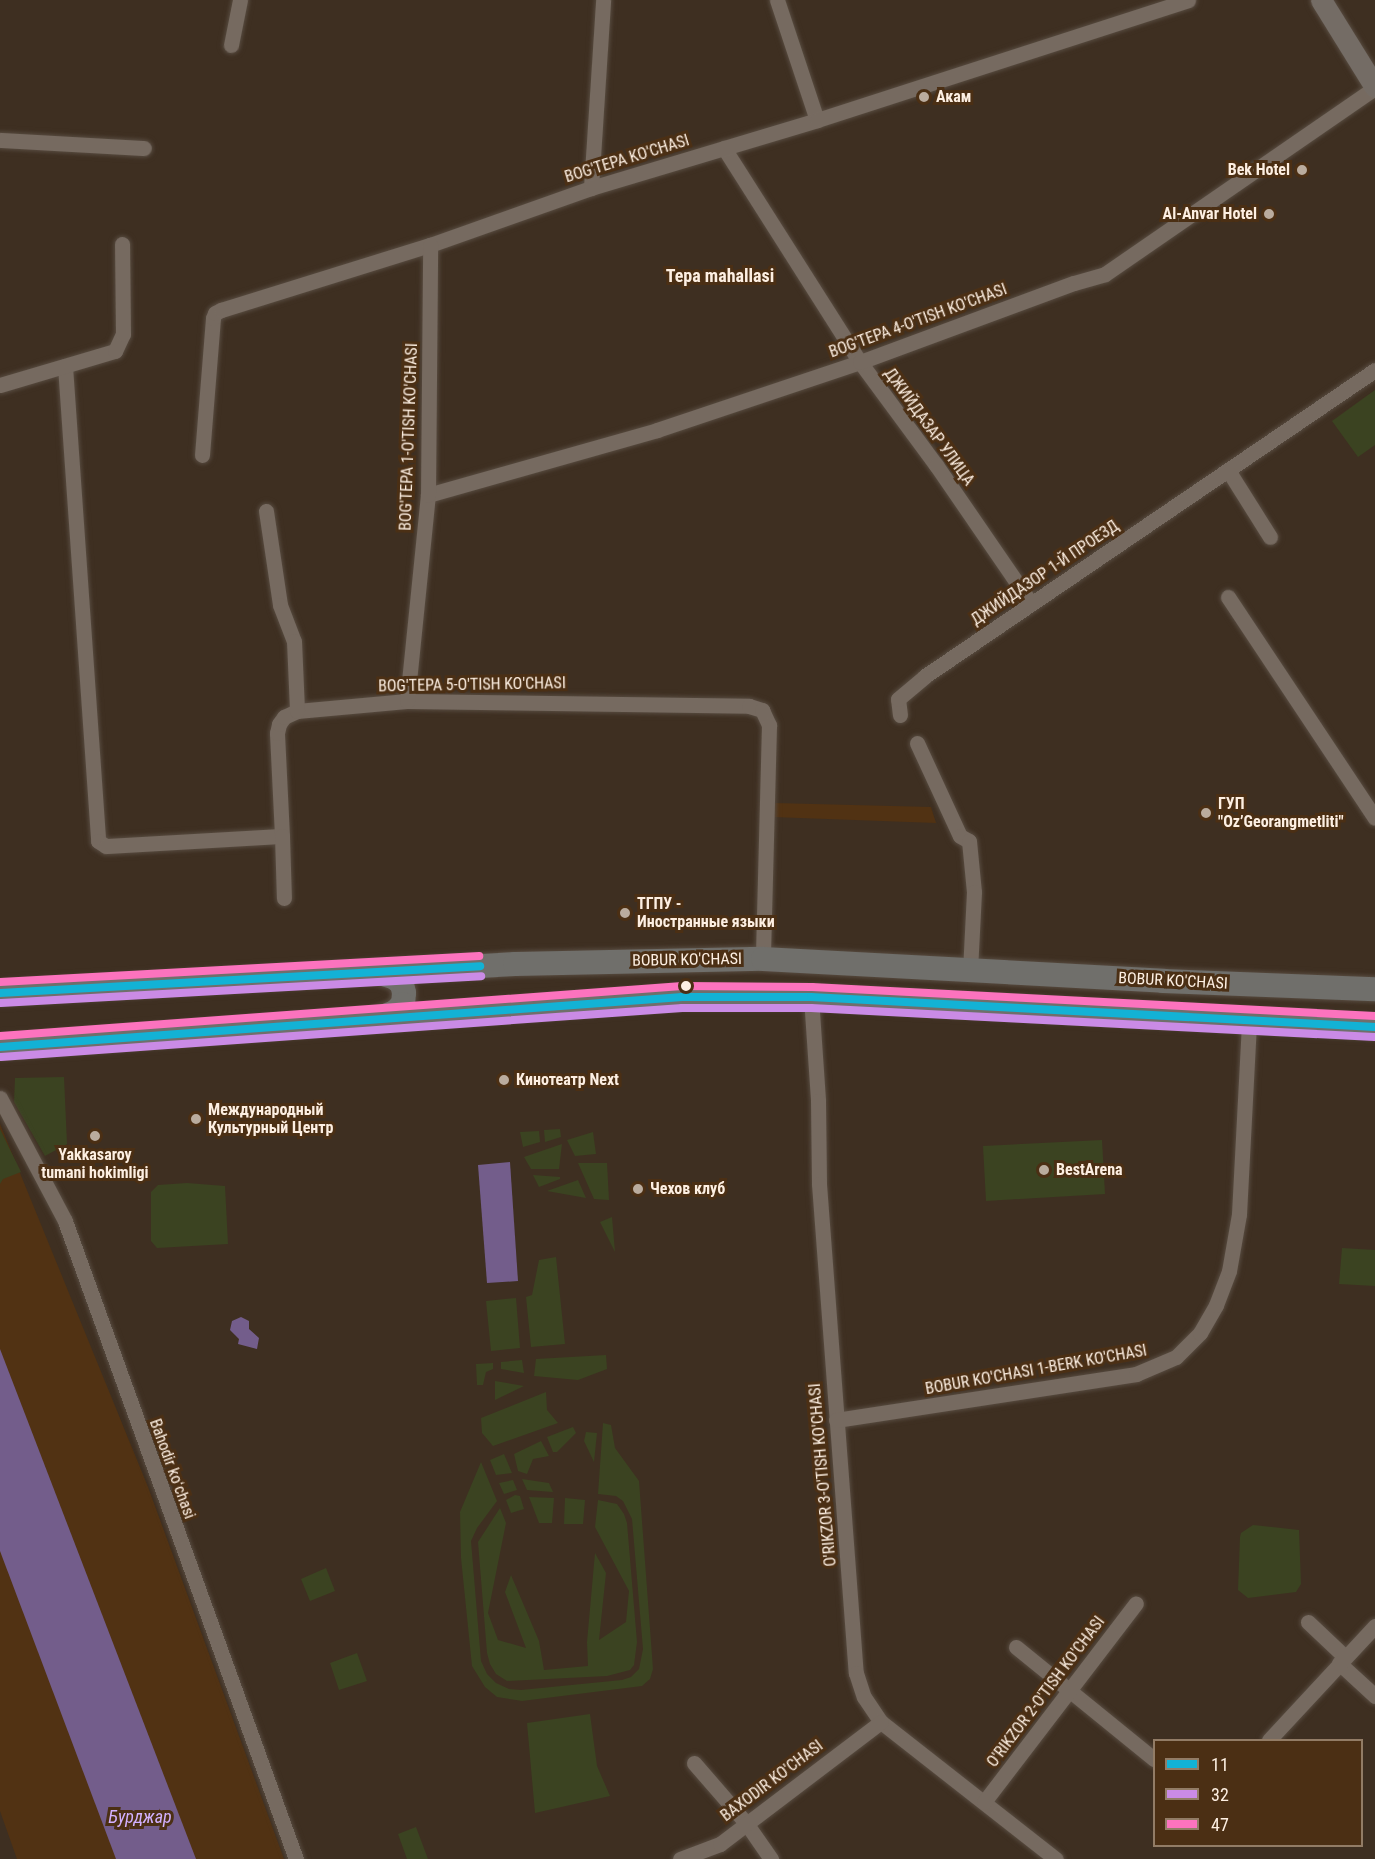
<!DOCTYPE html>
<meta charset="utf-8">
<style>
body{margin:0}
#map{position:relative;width:1375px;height:1859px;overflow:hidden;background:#3e2f21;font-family:"Roboto Condensed",sans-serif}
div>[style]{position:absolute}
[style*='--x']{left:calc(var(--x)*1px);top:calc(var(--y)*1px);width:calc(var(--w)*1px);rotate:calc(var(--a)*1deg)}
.built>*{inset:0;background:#513213}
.green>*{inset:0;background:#3b4321}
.water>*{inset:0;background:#735d8b}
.roads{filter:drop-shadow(0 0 2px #574b40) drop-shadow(0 0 2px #574b40)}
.street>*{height:15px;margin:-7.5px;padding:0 7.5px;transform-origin:7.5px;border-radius:7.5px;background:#766a60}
.secondary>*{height:21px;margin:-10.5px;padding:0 10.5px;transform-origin:10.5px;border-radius:10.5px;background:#746c65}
.primary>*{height:24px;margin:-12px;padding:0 12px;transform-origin:12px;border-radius:12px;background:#706f6b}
.bus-1>*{height:8px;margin:-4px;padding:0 4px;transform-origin:4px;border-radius:4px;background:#13b2d5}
.bus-2>*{height:8px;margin:-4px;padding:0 4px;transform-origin:4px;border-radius:4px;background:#ca8be6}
.bus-3>*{height:8px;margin:-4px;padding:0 4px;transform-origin:4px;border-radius:4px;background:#fc73be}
.dots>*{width:16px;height:16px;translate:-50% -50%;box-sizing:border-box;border:3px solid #4b2f14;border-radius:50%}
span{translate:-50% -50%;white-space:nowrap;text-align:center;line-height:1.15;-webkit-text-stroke:6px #4b2f14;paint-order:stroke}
.poi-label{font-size:16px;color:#fdefe2;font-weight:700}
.left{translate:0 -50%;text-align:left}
.right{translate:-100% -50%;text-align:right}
.street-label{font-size:16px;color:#fdefe2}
.neighbourhood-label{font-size:18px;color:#fdefe2;font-weight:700}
.water-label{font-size:18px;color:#d2b1ff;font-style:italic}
.legend{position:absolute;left:1153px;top:1739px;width:210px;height:108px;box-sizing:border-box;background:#4b2f14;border:2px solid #927c66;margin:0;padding:8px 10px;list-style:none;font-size:18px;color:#fdefe2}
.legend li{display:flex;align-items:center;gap:12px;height:30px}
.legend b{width:30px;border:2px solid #927c66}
</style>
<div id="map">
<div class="built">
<i style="clip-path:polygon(774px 803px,931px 807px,936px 823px,773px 817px)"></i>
<i style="clip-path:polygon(0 1124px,148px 1487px,284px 1859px,17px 1859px,0 1811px)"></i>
</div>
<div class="green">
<i style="clip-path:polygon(1375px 390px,1375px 445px,1358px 457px,1332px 421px)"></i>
<i style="clip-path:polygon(64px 1077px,67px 1144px,45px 1156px,14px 1102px,15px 1078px)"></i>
<i style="clip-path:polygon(0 1129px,21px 1172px,3px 1179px,0 1184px)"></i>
<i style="clip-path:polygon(560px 1129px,561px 1137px,545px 1142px,544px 1130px)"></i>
<i style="clip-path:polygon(539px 1131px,540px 1142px,523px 1147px,520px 1132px)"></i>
<i style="clip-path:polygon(593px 1132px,596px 1154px,575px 1156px,567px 1140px)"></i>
<i style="clip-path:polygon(1102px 1140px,1105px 1194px,986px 1201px,983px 1146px)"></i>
<i style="clip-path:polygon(562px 1144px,559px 1169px,531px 1169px,524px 1157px)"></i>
<i style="clip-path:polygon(578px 1163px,607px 1163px,609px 1200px,594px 1199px)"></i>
<i style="clip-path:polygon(533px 1175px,560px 1177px,560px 1179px,539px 1187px)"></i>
<i style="clip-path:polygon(578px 1180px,586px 1198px,547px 1191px)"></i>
<i style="clip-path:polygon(187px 1183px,225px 1186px,228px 1244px,157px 1248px,151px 1241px,151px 1192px,158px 1185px)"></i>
<i style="clip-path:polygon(612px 1217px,615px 1252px,600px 1222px)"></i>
<i style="clip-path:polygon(1342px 1248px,1375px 1250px,1375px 1286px,1339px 1284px)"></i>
<i style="clip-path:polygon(556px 1257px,565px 1344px,531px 1347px,526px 1297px,532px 1295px,539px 1260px)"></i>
<i style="clip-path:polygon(516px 1298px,520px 1348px,491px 1351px,486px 1301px)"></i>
<i style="clip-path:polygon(606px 1355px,607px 1369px,578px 1380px,534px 1376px,536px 1359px)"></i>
<i style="clip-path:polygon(522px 1360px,524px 1373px,501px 1369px,501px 1362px)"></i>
<i style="clip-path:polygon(493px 1363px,493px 1369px,486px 1372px,483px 1385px,477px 1385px,476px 1364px)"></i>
<i style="clip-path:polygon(495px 1381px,524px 1386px,495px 1400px)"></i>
<i style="clip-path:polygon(546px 1392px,547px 1410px,558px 1423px,493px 1446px,482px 1433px,481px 1418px)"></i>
<i style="clip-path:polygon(603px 1423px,611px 1425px,615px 1448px,639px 1481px,653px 1669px,650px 1679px,642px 1686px,522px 1701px,497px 1697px,485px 1687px,472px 1666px,461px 1558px,460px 1512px,481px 1462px,497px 1501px,477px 1528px,471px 1541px,481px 1661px,487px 1674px,496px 1683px,509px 1689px,521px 1690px,622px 1680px,631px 1677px,639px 1669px,643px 1649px,632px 1519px,623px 1501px,616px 1496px,598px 1494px)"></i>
<i style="clip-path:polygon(573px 1427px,576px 1433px,557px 1452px,553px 1452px,547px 1437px)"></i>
<i style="clip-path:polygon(586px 1432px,597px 1433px,594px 1462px,584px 1441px)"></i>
<i style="clip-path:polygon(541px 1441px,549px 1456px,533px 1459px,527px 1474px,518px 1471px,514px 1454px)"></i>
<i style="clip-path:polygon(504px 1454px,512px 1473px,496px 1475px,490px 1460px)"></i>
<i style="clip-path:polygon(522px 1479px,549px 1483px,553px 1492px,527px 1490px)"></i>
<i style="clip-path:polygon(513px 1480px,517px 1490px,504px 1494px,499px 1483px)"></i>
<i style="clip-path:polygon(515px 1495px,520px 1496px,524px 1509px,511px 1513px,506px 1500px)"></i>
<i style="clip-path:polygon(529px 1497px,554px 1498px,552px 1523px,539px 1523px)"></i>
<i style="clip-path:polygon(565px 1498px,585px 1500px,583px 1524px,564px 1524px)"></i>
<i style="clip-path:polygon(598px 1500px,617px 1504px,624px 1514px,627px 1523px,637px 1642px,634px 1665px,630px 1670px,607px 1676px,507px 1681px,496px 1674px,490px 1664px,487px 1653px,478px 1542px,500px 1508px,506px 1523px,488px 1613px,498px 1640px,526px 1648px,505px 1592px,511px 1575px,539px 1641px,544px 1670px,588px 1666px,587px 1642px,595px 1553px,606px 1573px,599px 1640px,626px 1622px,629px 1591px,595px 1527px)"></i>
<i style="clip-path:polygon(1253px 1525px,1299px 1530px,1301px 1584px,1296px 1592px,1248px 1598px,1238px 1590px,1240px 1537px,1241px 1533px)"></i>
<i style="clip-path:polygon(326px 1568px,335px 1591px,310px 1601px,301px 1579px)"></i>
<i style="clip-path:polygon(357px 1653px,367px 1681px,339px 1690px,330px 1663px)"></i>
<i style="clip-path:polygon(590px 1714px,597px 1766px,610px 1796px,535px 1813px,527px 1723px)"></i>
<i style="clip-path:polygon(416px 1827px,428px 1859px,407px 1859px,398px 1834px)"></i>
</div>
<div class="water">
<i style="clip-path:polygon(510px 1162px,518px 1281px,487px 1283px,478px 1165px)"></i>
<i style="clip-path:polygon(241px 1317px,249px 1321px,249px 1329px,259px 1338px,257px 1349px,238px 1344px,239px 1339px,230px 1330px,232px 1321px)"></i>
<i style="clip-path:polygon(0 1349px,196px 1859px,116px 1859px,0 1551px)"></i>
</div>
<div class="roads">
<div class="street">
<i style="--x:777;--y:0;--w:126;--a:71.6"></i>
<i style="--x:231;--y:45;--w:46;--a:-78.7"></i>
<i style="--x:0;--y:140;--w:144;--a:3.2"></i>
<i style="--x:724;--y:148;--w:254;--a:57.6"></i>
<i style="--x:860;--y:362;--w:128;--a:53.6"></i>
<i style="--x:936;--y:465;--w:168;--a:55.5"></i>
<i style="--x:591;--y:188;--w:188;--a:-86.3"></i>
<i style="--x:65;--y:366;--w:476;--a:86"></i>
<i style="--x:98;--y:841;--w:9;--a:32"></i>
<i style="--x:106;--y:846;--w:176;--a:-3.3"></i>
<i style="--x:282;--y:836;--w:103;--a:-92.8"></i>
<i style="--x:277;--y:733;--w:9;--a:-77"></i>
<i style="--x:279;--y:724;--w:9;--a:-54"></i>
<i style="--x:284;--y:717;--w:14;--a:-25"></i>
<i style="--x:297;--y:711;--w:110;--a:-5.2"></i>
<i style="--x:407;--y:701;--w:342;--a:0.8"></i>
<i style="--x:749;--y:706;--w:14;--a:17"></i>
<i style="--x:762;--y:710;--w:17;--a:65"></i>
<i style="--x:769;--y:725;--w:234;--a:91.5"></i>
<i style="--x:0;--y:385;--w:120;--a:-16.5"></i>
<i style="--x:115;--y:351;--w:19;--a:-65"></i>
<i style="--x:123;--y:334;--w:90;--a:-90.6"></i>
<i style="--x:202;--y:455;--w:137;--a:-85.4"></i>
<i style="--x:213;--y:318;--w:5;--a:-68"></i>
<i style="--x:215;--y:313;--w:7;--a:-27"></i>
<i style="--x:221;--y:310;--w:219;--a:-17.3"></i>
<i style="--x:430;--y:245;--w:171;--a:-19.5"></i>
<i style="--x:591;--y:188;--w:236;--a:-16.7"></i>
<i style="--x:817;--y:120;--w:390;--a:-17.9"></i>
<i style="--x:1228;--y:470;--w:79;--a:57.9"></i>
<i style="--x:428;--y:495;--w:238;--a:-15.8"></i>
<i style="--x:657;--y:430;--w:214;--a:-18.5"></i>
<i style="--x:860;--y:362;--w:228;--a:-20.3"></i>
<i style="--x:1074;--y:283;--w:32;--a:-16"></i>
<i style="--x:1105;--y:274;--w:328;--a:-34.6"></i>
<i style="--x:266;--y:511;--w:95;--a:81.5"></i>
<i style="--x:280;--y:605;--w:39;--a:69"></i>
<i style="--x:294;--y:641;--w:70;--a:87.5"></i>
<i style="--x:1228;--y:597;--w:265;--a:56.4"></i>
<i style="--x:407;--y:701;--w:207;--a:-84.2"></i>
<i style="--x:428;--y:495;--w:250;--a:-89.5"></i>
<i style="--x:900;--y:715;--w:16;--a:-97"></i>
<i style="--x:898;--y:699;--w:35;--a:-40"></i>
<i style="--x:925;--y:676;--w:544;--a:-34.22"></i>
<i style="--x:917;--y:743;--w:102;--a:65.2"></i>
<i style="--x:960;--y:836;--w:10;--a:29"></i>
<i style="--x:969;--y:841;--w:51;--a:84.4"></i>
<i style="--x:974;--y:892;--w:78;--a:92.9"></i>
<i style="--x:282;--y:836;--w:62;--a:88.2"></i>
<i style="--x:811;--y:997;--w:104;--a:86.1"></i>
<i style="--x:818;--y:1101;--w:83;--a:89.3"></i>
<i style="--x:819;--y:1184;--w:490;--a:85.7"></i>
<i style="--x:856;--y:1673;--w:25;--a:72"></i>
<i style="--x:864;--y:1697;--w:30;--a:56"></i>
<i style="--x:881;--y:1722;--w:222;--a:38.1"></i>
<i style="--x:0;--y:1098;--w:139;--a:62.1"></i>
<i style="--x:65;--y:1221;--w:679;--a:70.1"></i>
<i style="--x:836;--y:1420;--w:304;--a:-8.7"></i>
<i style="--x:1136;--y:1374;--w:43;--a:-23"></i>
<i style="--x:1176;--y:1357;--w:34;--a:-45"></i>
<i style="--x:1200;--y:1333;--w:32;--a:-60"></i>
<i style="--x:1216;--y:1305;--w:36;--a:-69"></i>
<i style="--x:1229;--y:1271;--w:58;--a:-80"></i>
<i style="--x:1239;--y:1214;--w:192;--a:-87"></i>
<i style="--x:1308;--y:1622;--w:51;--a:43.4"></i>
<i style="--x:1016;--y:1647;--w:178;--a:39.1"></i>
<i style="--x:1339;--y:1663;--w:49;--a:42.5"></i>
<i style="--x:1269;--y:1740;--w:156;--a:-47.1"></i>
<i style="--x:694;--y:1763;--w:79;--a:49.1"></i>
<i style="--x:746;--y:1823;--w:44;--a:55.2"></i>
<i style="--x:984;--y:1802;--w:250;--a:-52.6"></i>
<i style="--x:680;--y:1859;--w:43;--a:-20.6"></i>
<i style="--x:720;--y:1844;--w:202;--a:-37.2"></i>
</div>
<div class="secondary">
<i style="--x:1321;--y:0;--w:102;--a:58.2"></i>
</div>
<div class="primary">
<i style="--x:377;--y:972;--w:19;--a:18"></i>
<i style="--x:395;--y:978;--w:9;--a:41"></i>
<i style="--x:402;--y:984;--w:9;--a:77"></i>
<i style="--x:404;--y:993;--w:11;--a:95"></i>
<i style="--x:403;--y:1004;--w:11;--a:135"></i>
<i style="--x:395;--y:1012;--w:16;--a:158"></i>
<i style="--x:0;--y:993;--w:516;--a:-3.22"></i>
<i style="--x:515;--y:964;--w:248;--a:-1.2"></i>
<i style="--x:763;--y:959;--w:401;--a:3.1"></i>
<i style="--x:1163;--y:981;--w:212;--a:2.2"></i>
<i style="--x:0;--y:1047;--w:684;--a:-4.19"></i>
<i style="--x:682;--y:997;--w:129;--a:0"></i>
<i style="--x:811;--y:997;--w:565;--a:3.04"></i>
</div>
</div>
<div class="bus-1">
<i style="--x:0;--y:993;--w:481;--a:-3.2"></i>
<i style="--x:0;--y:1047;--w:684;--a:-4.19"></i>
<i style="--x:682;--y:997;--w:129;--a:0"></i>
<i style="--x:811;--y:997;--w:565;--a:3.04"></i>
</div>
<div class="bus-2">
<i style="--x:1;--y:1003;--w:481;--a:-3.2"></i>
<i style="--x:1;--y:1057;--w:683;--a:-4.12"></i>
<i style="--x:682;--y:1008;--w:129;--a:0"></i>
<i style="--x:811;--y:1008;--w:564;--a:2.95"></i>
</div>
<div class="bus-3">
<i style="--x:0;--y:982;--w:480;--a:-3.1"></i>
<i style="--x:0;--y:1036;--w:684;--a:-4.19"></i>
<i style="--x:682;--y:986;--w:130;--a:0.4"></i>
<i style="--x:812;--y:987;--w:564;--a:2.95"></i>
</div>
<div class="dots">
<i style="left:924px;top:97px;background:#baac9e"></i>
<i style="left:1302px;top:170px;background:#baac9e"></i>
<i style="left:1269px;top:214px;background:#baac9e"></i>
<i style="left:1206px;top:813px;background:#baac9e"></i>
<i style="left:625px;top:913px;background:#baac9e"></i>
<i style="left:686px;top:986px;background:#fdefe2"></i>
<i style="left:504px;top:1080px;background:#baac9e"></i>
<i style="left:196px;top:1119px;background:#baac9e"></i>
<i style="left:95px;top:1136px;background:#baac9e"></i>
<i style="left:1044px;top:1170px;background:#baac9e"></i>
<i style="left:638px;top:1189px;background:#baac9e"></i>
</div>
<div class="poi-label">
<span class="left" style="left:936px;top:97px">Акам</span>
<span class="right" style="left:1290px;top:170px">Bek Hotel</span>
<span class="right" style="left:1257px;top:214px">Al-Anvar Hotel</span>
<span class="left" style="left:1218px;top:813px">ГУП<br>"Oz’Georangmetliti"</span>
<span class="left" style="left:637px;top:913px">ТГПУ -<br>Иностранные языки</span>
<span class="left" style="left:516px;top:1080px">Кинотеатр Next</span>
<span class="left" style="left:208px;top:1119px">Международный<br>Культурный Центр</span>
<span style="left:95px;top:1164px">Yakkasaroy<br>tumani hokimligi</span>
<span class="left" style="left:1056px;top:1170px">BestArena</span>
<span class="left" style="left:650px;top:1189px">Чехов клуб</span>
</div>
<div class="street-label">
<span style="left:627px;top:159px;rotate:-17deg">BOG'TEPA KO'CHASI</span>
<span style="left:918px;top:321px;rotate:-20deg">BOG'TEPA 4-O'TISH KO'CHASI</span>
<span style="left:929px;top:427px;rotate:54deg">ДЖИЙДАЗАР УЛИЦА</span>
<span style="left:409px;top:437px;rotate:-88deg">BOG'TEPA 1-O'TISH KO'CHASI</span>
<span style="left:1045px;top:573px;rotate:-34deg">ДЖИЙДАЗОР 1-Й ПРОЕЗД</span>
<span style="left:472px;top:685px;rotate:-1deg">BOG'TEPA 5-O'TISH KO'CHASI</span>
<span style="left:687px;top:960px;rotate:-1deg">BOBUR KO'CHASI</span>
<span style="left:1173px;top:981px;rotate:3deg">BOBUR KO'CHASI</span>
<span style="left:1036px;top:1370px;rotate:-10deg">BOBUR KO'CHASI 1-BERK KO'CHASI</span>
<span style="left:172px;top:1469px;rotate:70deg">Bahodir koʻchasi</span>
<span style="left:823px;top:1475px;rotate:-95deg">O'RIKZOR 3-O'TISH KO'CHASI</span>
<span style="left:1046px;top:1692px;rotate:-53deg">O'RIKZOR 2-O'TISH KO'CHASI</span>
<span style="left:772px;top:1781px;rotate:-37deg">BAXODIR KO'CHASI</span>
</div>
<div class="neighbourhood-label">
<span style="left:720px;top:276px">Tepa mahallasi</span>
</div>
<div class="water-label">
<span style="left:140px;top:1817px">Бурджар</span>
</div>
<ul class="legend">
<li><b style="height:8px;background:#13b2d5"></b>11</li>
<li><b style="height:8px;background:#ca8be6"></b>32</li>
<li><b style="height:8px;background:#fc73be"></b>47</li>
</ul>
</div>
